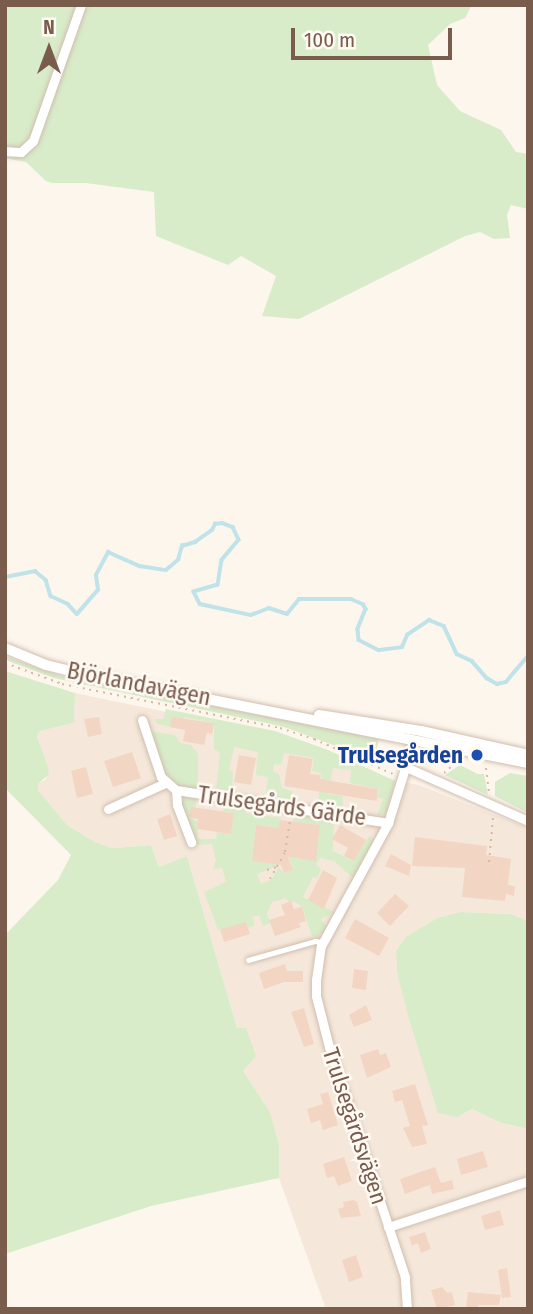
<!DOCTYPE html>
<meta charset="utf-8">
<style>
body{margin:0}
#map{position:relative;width:533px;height:1314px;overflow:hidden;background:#fdf6ec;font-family:"Fira Sans Condensed",sans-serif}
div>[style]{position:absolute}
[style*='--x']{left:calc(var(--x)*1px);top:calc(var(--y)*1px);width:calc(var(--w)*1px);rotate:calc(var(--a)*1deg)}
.residential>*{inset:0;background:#f5e8da}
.green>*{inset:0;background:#d8ecc9}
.stream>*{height:3.5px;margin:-1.75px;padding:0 1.75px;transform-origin:1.75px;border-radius:1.75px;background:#bfe3e8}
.building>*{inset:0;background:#f3d5c3}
.path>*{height:2px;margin-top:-1px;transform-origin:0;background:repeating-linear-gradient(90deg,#d9b8a5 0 2px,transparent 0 7px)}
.roads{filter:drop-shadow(0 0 2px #d1beb0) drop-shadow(0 0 2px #d1beb0)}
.service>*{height:4.5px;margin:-2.25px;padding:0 2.25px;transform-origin:2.25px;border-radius:2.25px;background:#fff}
.minor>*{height:9px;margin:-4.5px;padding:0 4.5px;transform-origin:4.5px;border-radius:4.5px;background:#fff}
.tertiary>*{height:10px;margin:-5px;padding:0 5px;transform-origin:5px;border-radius:5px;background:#fff}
.dots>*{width:19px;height:19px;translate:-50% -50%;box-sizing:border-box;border:4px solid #fffaf3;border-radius:50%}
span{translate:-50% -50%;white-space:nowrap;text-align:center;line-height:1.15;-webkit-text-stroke:5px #fffaf3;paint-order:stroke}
.street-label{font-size:23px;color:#7a5c4d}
.transit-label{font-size:23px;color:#164399;font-weight:700}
.right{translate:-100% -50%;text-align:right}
.frame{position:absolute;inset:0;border:7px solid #7a5c4d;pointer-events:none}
.north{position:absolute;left:14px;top:14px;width:70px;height:70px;-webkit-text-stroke:5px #fffaf3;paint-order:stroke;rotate:0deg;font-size:19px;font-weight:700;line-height:28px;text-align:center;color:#7a5c4d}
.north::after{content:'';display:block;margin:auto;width:24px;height:32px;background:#7a5c4d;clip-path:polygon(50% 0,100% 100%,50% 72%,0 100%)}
.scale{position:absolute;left:291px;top:28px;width:161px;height:32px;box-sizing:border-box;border:4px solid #7a5c4d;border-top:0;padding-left:9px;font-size:21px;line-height:24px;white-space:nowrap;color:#7a5c4d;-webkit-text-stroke:5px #fffaf3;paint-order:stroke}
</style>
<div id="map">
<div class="residential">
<i style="clip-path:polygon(75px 693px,295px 739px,388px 779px,419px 785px,528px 828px,528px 921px,511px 914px,460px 912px,437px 918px,407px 936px,397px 973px,423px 1060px,457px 1117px,472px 1109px,501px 1123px,528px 1129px,528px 1309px,326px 1309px,279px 1178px,279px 1144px,270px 1112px,243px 1071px,246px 1028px,237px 1028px,187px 856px,159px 867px,151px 845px,113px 848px,95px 842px,67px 825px,38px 790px,38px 784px,46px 779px,48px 767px,37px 736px,40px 731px,74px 723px)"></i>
</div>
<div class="green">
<i style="clip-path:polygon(5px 5px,472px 5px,465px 18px,450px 24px,428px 45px,437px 85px,460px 111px,501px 130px,516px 152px,528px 154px,528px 209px,511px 205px,507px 215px,510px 238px,494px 239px,480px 232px,465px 236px,299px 319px,262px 316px,276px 276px,241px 256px,228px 265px,156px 236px,154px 192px,86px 183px,52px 183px,46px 181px,26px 162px,5px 158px)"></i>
<i style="clip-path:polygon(5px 656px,61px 676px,379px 739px,374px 760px,284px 727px,54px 678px,8px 661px)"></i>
<i style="clip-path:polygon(5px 671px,75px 693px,74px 723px,40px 731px,37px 736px,48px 767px,49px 774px,38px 784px,38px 790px,67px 825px,95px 842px,113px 848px,151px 845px,159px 867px,187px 856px,237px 1028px,246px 1028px,256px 1056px,243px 1071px,270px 1112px,279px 1144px,279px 1178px,151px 1206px,5px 1254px,5px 935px,58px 880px,71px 855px,5px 788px)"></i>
<i style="clip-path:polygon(166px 709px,275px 731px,328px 750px,395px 781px,387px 812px,377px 816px,383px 799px,378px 798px,379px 789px,350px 783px,351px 770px,333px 768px,328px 794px,343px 796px,342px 811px,317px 808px,322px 774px,312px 771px,314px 758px,284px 753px,281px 765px,274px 764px,273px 772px,279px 774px,282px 788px,292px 791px,291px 803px,274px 801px,275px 789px,268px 789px,265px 799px,268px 777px,256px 775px,258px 752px,234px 747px,229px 770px,233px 771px,232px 792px,216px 790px,220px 753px,214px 749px,214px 723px,184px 717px,181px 729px,157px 724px,154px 719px,163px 719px)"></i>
<i style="clip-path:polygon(150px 731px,175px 735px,180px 743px,191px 745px,198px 754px,198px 789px,178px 787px,164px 776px)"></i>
<i style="clip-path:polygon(460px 765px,478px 774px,484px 774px,488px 795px,445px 775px)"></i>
<i style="clip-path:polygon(510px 773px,528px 776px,528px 813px,495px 796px,495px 782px)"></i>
<i style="clip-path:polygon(184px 796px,197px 797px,195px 808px,191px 808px,189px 817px,198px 822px,197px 839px,216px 839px,217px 832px,231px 834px,234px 813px,223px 811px,224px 801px,246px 805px,246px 813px,281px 818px,280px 828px,256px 825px,252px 861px,275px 864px,280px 861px,277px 866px,257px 874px,261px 884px,271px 880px,279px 867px,284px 873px,293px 870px,288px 854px,293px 845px,292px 858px,316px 860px,320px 825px,296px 822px,290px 831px,295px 813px,334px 816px,333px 851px,353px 861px,370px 835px,373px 843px,354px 879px,334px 861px,320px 858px,316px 864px,321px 870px,317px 878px,313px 877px,303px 897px,334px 912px,321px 919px,327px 928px,324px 932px,317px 937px,312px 936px,302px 907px,296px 902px,289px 902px,286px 898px,272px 902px,267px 913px,270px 923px,263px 926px,259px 915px,252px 917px,255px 925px,248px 928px,246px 922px,218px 930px,204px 892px,226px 882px,222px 868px,213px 869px,216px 861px,212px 844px,196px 845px,181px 806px)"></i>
<i style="clip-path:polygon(460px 912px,511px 914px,528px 921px,528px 1129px,501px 1123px,472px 1109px,457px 1117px,438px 1113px,409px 1019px,397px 973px,396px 951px,407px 936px,437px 918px)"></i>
</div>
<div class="stream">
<i style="--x:5;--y:577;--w:31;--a:-11"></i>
<i style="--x:35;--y:571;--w:14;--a:39"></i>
<i style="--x:46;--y:580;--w:17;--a:73"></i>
<i style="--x:51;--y:596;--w:19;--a:25"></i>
<i style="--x:68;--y:604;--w:13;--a:48"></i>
<i style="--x:77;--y:614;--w:32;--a:-49"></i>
<i style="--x:98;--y:590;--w:15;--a:-98"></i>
<i style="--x:96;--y:575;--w:26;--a:-62"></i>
<i style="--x:108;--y:552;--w:35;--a:24"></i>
<i style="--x:140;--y:566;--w:26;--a:9"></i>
<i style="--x:166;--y:570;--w:16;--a:-40"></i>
<i style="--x:178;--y:560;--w:15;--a:-74"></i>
<i style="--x:182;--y:546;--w:14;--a:-17"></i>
<i style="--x:195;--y:542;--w:21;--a:-35"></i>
<i style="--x:212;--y:530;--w:7;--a:-63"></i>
<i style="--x:215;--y:524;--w:7;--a:-8"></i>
<i style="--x:222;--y:523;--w:12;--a:20"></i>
<i style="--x:233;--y:527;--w:14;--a:65"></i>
<i style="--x:239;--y:540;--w:26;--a:130"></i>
<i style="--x:222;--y:560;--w:25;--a:99"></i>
<i style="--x:218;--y:585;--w:25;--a:164"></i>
<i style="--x:194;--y:592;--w:13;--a:63"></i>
<i style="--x:200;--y:604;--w:52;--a:12.2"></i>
<i style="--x:251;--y:615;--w:19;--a:-21"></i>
<i style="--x:269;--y:608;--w:19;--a:18"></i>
<i style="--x:287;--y:614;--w:19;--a:-51"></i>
<i style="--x:299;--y:599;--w:52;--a:0"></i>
<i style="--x:351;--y:599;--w:13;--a:23"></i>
<i style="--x:363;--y:604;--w:6;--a:59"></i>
<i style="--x:366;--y:609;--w:22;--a:112"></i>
<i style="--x:358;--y:629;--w:11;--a:85"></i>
<i style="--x:359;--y:640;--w:22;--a:27"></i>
<i style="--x:379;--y:650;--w:23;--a:-7"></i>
<i style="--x:402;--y:647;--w:13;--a:-67"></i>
<i style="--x:407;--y:635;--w:27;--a:-34"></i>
<i style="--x:429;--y:620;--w:16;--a:22"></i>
<i style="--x:444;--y:626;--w:31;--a:65"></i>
<i style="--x:457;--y:654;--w:17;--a:25"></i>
<i style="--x:472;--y:661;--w:23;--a:49"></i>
<i style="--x:487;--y:678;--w:12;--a:31"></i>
<i style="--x:497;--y:684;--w:9;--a:-13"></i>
<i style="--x:506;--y:682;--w:34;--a:-50"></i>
</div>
<div class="building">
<i style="clip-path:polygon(99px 717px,102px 734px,88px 737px,84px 719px)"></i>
<i style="clip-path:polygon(172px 717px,214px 723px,212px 734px,207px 733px,204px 745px,183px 741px,185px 730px,170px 727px)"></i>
<i style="clip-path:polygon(132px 752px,141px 778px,113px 787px,104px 761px)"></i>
<i style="clip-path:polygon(239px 755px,256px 758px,251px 785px,234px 782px)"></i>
<i style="clip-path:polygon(289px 755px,313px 759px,310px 774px,321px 775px,320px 779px,378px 789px,377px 801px,284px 786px)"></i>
<i style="clip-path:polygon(86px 767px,93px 794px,77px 798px,71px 771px)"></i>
<i style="clip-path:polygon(191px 807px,234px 813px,231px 834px,197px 829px,198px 819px,189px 817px)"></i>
<i style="clip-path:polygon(170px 814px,177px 836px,164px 840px,157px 819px)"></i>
<i style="clip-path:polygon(280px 820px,320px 825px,316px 861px,288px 857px,293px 870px,284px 873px,281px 865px,252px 861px,256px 825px,279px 828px)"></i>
<i style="clip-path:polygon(340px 825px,366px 840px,354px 861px,344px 856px,348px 848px,332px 839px)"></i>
<i style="clip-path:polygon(415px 837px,487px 846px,486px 855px,511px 859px,508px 885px,515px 886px,514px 896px,506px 894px,505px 901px,462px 897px,465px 868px,412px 866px)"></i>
<i style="clip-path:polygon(391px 854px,411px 865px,409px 876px,385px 866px)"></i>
<i style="clip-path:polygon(323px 870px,337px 878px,324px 909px,308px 900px)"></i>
<i style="clip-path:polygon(395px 894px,409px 906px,390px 926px,377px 913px)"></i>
<i style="clip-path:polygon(291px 901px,294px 909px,302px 907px,306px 921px,299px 923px,301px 927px,275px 936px,269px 920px,285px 915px,281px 905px)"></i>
<i style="clip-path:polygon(355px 919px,389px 938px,379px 956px,345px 938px)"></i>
<i style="clip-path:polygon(246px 922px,250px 934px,224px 942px,220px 929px)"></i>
<i style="clip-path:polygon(285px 964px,287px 971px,303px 971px,303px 982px,284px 982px,264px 989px,259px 973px)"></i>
<i style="clip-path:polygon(354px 969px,368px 971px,366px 990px,352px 988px)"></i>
<i style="clip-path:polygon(366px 1005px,372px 1020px,354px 1027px,349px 1015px)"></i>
<i style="clip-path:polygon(304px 1008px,314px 1044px,304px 1047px,291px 1012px)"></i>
<i style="clip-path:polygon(378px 1049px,380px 1055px,386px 1053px,391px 1067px,367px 1078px,360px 1055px)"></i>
<i style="clip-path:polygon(415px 1084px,428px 1125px,422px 1126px,427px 1144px,412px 1147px,403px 1128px,410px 1126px,402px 1100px,395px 1102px,392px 1091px)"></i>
<i style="clip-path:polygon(328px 1092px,338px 1125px,323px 1130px,320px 1120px,311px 1123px,307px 1109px,323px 1104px,320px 1094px)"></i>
<i style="clip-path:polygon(483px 1151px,488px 1167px,461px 1175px,457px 1159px)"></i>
<i style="clip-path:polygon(344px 1157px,352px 1181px,338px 1186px,334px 1176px,327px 1178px,323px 1164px)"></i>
<i style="clip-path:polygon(435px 1167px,441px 1183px,452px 1180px,454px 1189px,432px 1194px,430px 1185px,405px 1194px,400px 1179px)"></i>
<i style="clip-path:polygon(353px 1200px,357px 1202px,361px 1216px,341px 1218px,338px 1209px,344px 1207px,343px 1202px)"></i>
<i style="clip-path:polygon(500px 1210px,504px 1225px,485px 1230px,481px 1216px)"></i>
<i style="clip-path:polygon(425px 1232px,431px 1249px,421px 1253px,418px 1243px,412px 1246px,409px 1237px)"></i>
<i style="clip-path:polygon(356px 1255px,363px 1277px,349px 1282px,342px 1260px)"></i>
<i style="clip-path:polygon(507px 1268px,511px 1297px,502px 1298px,498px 1270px)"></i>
<i style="clip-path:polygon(442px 1287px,447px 1293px,452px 1292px,455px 1305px,437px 1309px,431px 1290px)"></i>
<i style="clip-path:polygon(468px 1292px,501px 1295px,499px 1305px,478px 1305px,478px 1309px,466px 1309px)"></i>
</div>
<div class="path">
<i style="--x:5;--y:663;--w:61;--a:20.2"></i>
<i style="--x:62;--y:684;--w:222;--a:11.4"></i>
<i style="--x:280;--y:728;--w:36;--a:18"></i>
<i style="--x:314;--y:739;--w:86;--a:23.9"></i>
<i style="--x:375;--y:764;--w:19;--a:-78"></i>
<i style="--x:486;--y:768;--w:26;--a:83"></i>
<i style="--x:444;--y:773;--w:18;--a:-41"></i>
<i style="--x:489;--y:862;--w:44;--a:-84.8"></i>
<i style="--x:267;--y:870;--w:10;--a:-17"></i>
<i style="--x:270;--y:879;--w:31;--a:-61"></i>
<i style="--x:285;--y:852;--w:32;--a:-81"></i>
</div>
<div class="roads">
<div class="service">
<i style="--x:248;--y:960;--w:70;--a:-15.8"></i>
<i style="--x:315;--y:941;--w:8;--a:7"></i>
</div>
<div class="minor">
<i style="--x:5;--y:151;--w:16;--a:4"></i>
<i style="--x:21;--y:152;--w:16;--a:-43"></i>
<i style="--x:33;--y:141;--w:144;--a:-70.6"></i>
<i style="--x:142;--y:720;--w:60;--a:71.6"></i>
<i style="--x:161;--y:777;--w:20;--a:41"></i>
<i style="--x:176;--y:790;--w:215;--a:8.8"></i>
<i style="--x:408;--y:768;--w:131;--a:23.8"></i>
<i style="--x:176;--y:790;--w:15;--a:86"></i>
<i style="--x:177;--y:805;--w:40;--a:69"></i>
<i style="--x:108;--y:809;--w:63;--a:-24.5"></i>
<i style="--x:388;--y:1227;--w:147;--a:-18.2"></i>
<i style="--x:407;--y:1309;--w:32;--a:-94"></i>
<i style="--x:405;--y:1277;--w:242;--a:-108.3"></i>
<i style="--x:329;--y:1047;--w:53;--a:-104.3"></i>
<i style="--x:316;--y:996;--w:16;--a:-90"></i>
<i style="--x:316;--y:980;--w:34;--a:-82"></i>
<i style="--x:321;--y:946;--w:140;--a:-61.4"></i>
<i style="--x:388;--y:823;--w:85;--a:-72.8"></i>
</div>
<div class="tertiary">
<i style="--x:5;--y:648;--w:44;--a:22.5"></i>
<i style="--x:46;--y:665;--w:37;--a:14"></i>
<i style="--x:82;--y:674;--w:455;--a:11.3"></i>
<i style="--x:319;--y:715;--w:103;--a:8.9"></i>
<i style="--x:421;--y:731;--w:110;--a:12.6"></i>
</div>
</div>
<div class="dots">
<i style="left:477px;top:755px;background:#1a4fb4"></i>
</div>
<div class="street-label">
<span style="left:139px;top:684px;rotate:11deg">Björlandavägen</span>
<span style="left:282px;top:806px;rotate:8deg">Trulsegårds Gärde</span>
<span style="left:355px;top:1126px;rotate:72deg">Trulsegårdsvägen</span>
</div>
<div class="transit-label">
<span class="right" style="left:463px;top:755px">Trulsegården</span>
</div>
<div class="frame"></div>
<div class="north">N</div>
<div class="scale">100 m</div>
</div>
